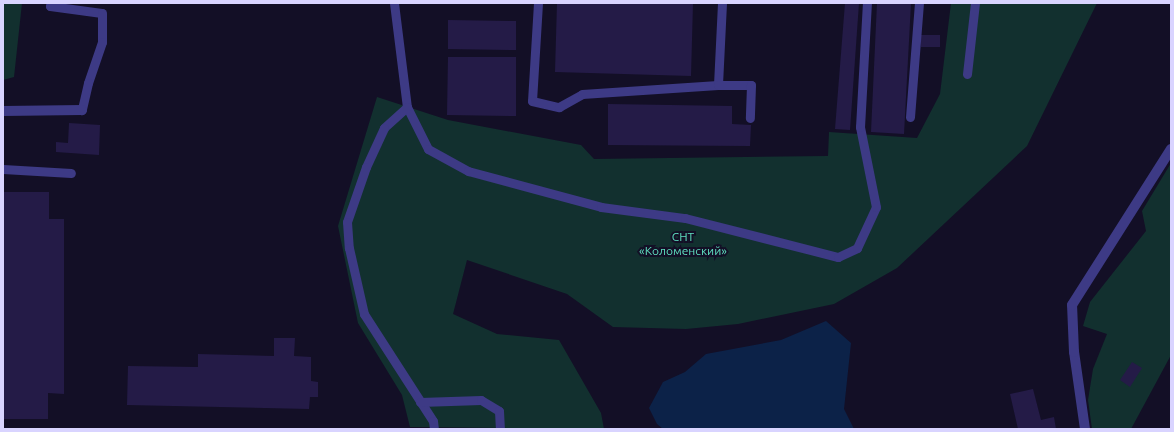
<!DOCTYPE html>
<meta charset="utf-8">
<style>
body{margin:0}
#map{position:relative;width:1174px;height:432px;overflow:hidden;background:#130f26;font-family:Ubuntu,sans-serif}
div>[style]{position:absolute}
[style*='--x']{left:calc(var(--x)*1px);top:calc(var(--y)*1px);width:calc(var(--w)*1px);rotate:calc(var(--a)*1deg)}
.green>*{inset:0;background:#12302f}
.water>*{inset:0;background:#0c2248}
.building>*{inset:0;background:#241b47}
.lane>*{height:9px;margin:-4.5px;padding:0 4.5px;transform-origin:4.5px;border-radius:4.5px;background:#3d3a85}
.street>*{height:10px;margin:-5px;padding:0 5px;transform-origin:5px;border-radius:5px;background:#3d3a85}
span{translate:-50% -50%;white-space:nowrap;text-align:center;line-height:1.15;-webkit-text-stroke:4px #130f26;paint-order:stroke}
.park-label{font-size:12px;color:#5fe0c0}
.frame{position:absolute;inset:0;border:4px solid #d9d4ff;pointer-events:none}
</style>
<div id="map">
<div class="green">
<i style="clip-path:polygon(3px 3px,22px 3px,14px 77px,3px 80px)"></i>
<i style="clip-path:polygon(951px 3px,1097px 3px,1027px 146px,897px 268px,834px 304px,738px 324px,686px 329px,613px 327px,567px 294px,467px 260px,453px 314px,497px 334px,559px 340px,601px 413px,604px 429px,410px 427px,402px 395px,358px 323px,338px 226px,377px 97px,448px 120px,581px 145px,594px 159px,828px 156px,829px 132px,917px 138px,940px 94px)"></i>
<i style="clip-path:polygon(1171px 163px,1171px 355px,1131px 429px,1092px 429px,1088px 400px,1093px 369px,1107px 334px,1083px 326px,1090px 302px,1146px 231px,1142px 211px)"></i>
</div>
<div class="water">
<i style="clip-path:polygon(826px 321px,851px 343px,844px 409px,854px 429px,663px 429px,657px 424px,649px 408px,663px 382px,685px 372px,706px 354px,781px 340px)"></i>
</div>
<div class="building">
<i style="clip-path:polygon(557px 3px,693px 3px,691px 76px,555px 72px)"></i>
<i style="clip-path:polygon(845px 3px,859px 3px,850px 130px,835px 129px)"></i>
<i style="clip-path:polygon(877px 3px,911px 3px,904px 134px,871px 132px)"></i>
<i style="clip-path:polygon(448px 20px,516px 21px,516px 50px,448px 49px)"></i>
<i style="clip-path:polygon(921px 35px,940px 35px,940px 47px,921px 47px)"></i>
<i style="clip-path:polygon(448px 57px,516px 57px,516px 116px,447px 115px)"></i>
<i style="clip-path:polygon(608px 104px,732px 106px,732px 124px,751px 125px,750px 146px,608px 145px)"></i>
<i style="clip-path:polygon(69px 123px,100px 125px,99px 155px,56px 152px,56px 142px,68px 143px)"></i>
<i style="clip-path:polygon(3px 192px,49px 192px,49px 219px,64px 219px,64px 394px,48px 393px,48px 419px,3px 419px)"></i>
<i style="clip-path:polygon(274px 338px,295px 338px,294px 356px,311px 357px,311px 381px,318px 382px,318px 397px,310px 397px,309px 409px,127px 405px,128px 366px,198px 367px,198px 354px,274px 356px)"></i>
<i style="clip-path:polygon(1132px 362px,1142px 368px,1130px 387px,1120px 380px)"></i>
<i style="clip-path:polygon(1033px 389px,1041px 420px,1054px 417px,1056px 429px,1018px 429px,1010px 394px)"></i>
</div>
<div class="lane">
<i style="--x:51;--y:3;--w:3;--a:108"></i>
<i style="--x:50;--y:6;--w:52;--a:7.7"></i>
<i style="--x:102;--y:13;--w:29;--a:90"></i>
<i style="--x:102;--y:42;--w:43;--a:108.9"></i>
<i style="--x:88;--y:83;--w:28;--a:103"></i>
<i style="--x:394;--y:3;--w:105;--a:82.9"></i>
<i style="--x:407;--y:107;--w:47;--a:63.4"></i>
<i style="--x:428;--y:149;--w:46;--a:28.8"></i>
<i style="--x:468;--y:171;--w:138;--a:15.1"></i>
<i style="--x:601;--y:207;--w:85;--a:7.5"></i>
<i style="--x:685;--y:218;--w:158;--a:14.3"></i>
<i style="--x:838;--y:257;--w:21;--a:-25"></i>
<i style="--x:857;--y:248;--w:45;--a:-65.1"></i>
<i style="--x:876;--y:207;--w:82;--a:-101.3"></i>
<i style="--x:860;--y:127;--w:124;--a:-86.8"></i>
<i style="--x:538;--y:3;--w:98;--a:93.5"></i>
<i style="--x:532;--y:101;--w:28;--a:13"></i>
<i style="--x:559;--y:107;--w:26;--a:-29"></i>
<i style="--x:582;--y:94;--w:136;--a:-3.8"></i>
<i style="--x:722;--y:3;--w:82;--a:92.8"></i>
<i style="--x:718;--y:85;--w:33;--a:0"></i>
<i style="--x:751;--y:85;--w:33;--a:92"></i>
<i style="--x:967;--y:74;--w:71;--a:-83.6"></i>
<i style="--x:407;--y:107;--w:31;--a:138"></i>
<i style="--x:384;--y:128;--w:43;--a:114.8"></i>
<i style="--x:366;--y:167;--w:58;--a:109.1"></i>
<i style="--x:347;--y:222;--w:26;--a:86"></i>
<i style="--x:349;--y:248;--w:68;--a:77.2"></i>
<i style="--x:364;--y:314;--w:127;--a:57.2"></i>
<i style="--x:433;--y:421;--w:8;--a:83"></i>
<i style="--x:910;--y:117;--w:114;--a:-85.5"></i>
<i style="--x:3;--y:169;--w:68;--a:3.4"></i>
<i style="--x:420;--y:402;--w:61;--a:-1.9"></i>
<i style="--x:481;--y:400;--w:21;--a:31"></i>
<i style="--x:499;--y:411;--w:18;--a:87"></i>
</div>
<div class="street">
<i style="--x:3;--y:111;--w:79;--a:-0.7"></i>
<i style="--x:1085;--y:429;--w:78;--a:-98.1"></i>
<i style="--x:1074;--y:352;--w:47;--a:-92.4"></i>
<i style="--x:1072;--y:305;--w:185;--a:-57.6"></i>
</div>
<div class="park-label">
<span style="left:683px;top:244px">СНТ<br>«Коломенский»</span>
</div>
<div class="frame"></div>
</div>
